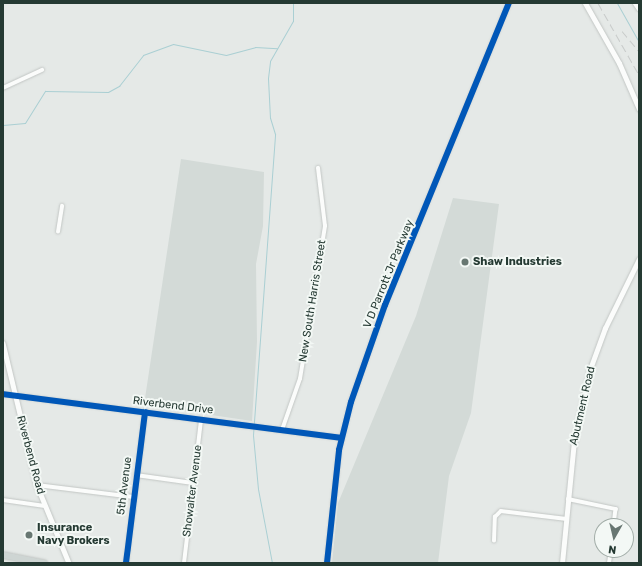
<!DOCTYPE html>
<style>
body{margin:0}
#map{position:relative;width:642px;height:566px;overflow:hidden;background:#e5e9e7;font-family:Rubik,sans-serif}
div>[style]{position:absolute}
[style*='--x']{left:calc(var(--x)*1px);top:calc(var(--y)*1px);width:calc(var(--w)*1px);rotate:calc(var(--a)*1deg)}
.built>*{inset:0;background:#d3dad7}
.stream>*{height:1px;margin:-0.5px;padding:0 0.5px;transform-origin:0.5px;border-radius:0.5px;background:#aacfd3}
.roads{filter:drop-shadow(0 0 1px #c2c6c4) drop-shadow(0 0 1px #c2c6c4)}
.minor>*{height:3.5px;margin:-1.75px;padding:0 1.75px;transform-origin:1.75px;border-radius:1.75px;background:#fbfcfb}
.tertiary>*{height:4.5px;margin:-2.25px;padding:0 2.25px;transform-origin:2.25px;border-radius:2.25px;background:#fbfcfb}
.secondary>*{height:5px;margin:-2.5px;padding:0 2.5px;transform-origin:2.5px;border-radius:2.5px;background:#fbfcfb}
.primary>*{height:5.5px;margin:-2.75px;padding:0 2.75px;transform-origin:2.75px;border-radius:2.75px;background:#ced5d3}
.rail>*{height:1px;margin-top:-0.5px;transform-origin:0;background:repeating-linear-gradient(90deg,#c7cac9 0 8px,transparent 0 12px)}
.cycleway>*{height:6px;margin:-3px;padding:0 3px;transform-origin:3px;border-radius:3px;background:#0057b8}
.dots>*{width:11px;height:11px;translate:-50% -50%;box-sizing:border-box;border:2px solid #f3f8f5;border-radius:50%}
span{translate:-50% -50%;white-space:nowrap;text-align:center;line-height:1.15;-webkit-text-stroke:4px #f3f8f5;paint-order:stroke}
.poi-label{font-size:11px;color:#253a33;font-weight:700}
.left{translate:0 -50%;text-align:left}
.street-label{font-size:11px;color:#253a33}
.frame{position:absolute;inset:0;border:4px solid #253a33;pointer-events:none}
.north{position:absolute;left:594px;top:518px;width:40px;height:40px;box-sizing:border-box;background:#f3f8f5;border:1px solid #a1aca7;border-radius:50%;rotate:188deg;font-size:11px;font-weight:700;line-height:16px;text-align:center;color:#253a33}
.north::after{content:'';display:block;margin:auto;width:14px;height:18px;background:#687772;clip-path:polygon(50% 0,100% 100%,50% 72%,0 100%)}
</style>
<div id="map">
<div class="built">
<i style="clip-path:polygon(181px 159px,264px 172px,263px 226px,256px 264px,257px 342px,252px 421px,144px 405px)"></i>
<i style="clip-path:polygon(453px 198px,499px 204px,471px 413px,449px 476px,438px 563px,332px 563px,338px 503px,416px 316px)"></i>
</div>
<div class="stream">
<i style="--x:617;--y:3;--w:45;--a:60.6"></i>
<i style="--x:3;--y:125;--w:22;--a:-5"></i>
<i style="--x:25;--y:123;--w:38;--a:-58"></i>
<i style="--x:45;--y:91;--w:63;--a:0.9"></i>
<i style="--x:108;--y:92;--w:13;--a:-29"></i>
<i style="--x:119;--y:86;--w:39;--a:-52"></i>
<i style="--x:143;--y:55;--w:32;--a:-20"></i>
<i style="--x:173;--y:44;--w:54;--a:11.7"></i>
<i style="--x:226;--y:55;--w:30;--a:-15"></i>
<i style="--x:255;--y:47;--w:22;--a:3"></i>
<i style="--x:272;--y:563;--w:75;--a:-100.7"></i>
<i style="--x:258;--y:489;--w:54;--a:-95.3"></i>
<i style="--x:253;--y:435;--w:302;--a:-85.8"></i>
<i style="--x:275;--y:134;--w:17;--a:-107"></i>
<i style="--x:270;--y:118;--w:40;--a:-92.9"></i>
<i style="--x:268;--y:78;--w:17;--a:-83"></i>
<i style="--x:270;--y:61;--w:46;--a:-60.1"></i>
<i style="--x:293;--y:21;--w:18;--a:-90"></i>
</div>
<div class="roads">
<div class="minor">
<i style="--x:635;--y:3;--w:7;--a:56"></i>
<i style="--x:3;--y:88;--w:43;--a:-24.8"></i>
<i style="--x:58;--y:232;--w:26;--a:-81"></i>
<i style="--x:3;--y:394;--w:341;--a:7.4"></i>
<i style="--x:282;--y:430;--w:54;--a:-70.6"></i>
<i style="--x:300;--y:379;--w:155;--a:-80.7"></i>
<i style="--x:325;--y:226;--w:58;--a:-96.9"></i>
<i style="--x:136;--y:475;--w:59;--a:7.9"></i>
<i style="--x:37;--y:485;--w:97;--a:7.1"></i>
<i style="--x:568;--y:499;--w:49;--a:11.8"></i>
<i style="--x:616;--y:509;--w:17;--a:97"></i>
<i style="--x:3;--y:500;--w:42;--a:8.1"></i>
<i style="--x:494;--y:541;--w:24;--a:-88"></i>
<i style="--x:495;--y:517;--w:8;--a:-45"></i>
<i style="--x:501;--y:511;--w:66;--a:6.9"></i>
<i style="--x:126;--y:563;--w:152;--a:-82.8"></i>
<i style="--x:184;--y:563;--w:144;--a:-83.2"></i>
<i style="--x:327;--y:563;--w:114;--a:-83.9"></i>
<i style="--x:339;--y:450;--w:49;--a:-76"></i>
<i style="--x:351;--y:402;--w:103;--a:-70.7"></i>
<i style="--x:385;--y:305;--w:326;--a:-67.7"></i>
<i style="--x:609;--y:563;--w:13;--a:-81"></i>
</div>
<div class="tertiary">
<i style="--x:3;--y:343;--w:146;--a:76.5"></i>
<i style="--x:37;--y:485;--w:84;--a:67.7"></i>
</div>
<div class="secondary">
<i style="--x:585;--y:3;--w:69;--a:60.5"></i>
<i style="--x:619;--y:63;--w:50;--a:66.5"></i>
<i style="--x:562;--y:563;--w:123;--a:-84.4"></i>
<i style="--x:574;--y:441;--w:74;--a:-77.5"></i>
<i style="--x:590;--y:369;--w:44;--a:-69.9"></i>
<i style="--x:605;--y:328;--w:77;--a:-63.8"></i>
</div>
<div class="primary">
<i style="--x:3;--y:555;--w:42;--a:11"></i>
</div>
</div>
<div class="rail">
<i style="--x:598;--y:3;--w:83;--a:60.3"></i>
<i style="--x:622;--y:31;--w:26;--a:50"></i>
</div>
<div class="cycleway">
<i style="--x:3;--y:394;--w:341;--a:7.4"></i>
<i style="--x:126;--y:563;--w:152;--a:-82.8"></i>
<i style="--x:327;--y:563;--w:114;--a:-83.9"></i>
<i style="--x:339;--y:450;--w:49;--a:-76"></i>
<i style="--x:351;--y:402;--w:103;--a:-70.7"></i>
<i style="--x:385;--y:305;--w:326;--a:-67.7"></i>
</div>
<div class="dots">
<i style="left:465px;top:262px;background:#687772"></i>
<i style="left:29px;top:535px;background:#687772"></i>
</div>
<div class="poi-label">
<span class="left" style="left:473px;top:262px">Shaw Industries</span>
<span class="left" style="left:37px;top:535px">Insurance<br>Navy Brokers</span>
</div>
<div class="street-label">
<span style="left:389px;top:274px;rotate:-68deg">V D Parrott Jr Parkway</span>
<span style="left:313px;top:301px;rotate:-81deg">New South Harris Street</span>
<span style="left:173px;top:406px;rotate:7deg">Riverbend Drive</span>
<span style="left:583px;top:406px;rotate:-77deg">Abutment Road</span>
<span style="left:30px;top:455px;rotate:75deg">Riverbend Road</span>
<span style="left:125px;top:486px;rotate:-83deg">5th Avenue</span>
<span style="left:193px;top:491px;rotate:-83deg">Showalter Avenue</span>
</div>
<div class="frame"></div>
<div class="north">N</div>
</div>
